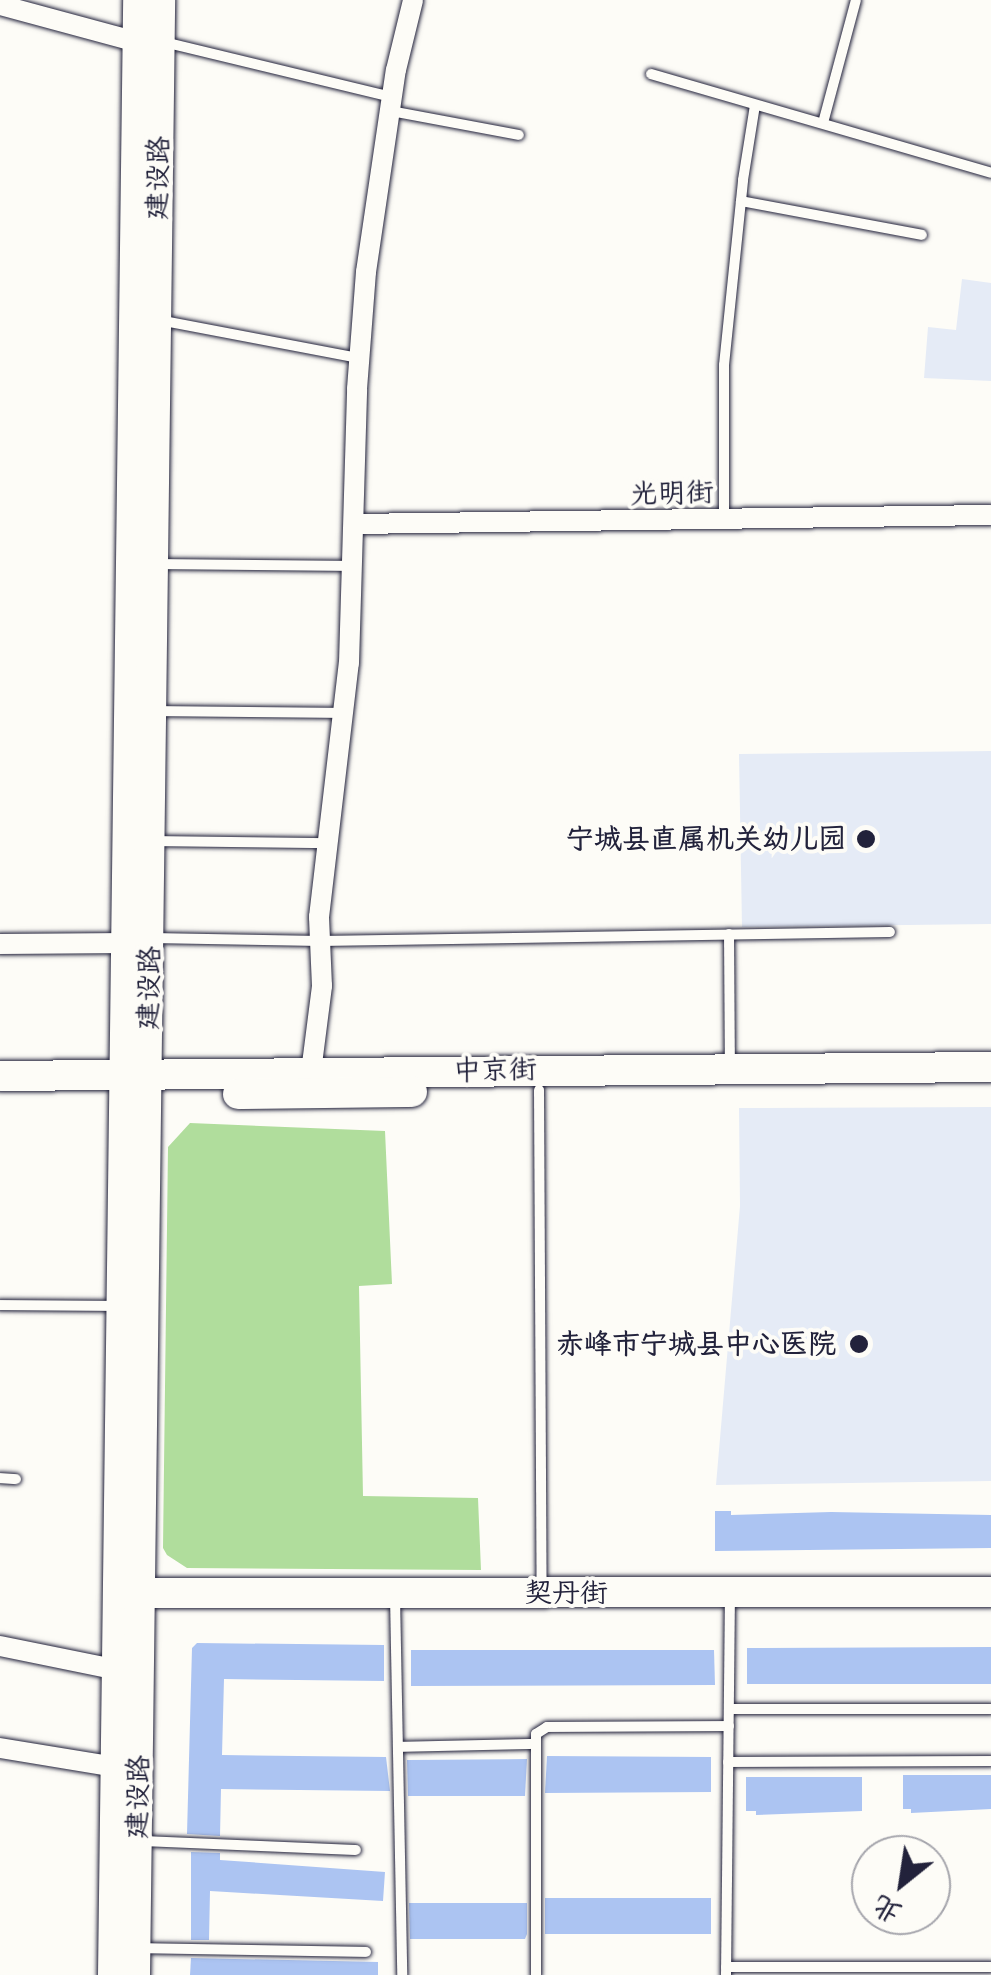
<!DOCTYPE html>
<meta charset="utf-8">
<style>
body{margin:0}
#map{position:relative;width:991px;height:1975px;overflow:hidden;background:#fdfcf7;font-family:"Comic Neue","LXGW WenKai TC",sans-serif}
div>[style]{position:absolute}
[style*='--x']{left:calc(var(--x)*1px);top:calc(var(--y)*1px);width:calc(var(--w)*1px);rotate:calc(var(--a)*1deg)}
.built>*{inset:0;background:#e5ebf6}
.green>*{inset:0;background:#b0dd9c}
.building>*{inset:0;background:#acc4f2}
.roads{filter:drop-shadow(0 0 2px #22223b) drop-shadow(0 0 2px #22223b)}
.service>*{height:10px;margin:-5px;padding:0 5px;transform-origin:5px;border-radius:5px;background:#fdfcf7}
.minor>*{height:20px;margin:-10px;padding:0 10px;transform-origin:10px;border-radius:10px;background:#fdfcf7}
.secondary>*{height:30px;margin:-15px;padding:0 15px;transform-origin:15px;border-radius:15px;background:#fdfcf7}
.dots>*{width:28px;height:28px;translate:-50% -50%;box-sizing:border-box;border:5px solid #fdfcf7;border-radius:50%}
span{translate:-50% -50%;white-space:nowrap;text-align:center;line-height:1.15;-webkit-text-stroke:8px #fdfcf7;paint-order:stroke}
.street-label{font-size:28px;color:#22223b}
.poi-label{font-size:28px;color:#22223b;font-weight:700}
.right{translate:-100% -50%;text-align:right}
.north{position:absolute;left:851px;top:1835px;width:100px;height:100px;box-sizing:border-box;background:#fdfcf7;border:2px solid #a5a5ac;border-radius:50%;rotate:210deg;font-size:28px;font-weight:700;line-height:40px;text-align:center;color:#22223b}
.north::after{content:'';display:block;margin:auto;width:35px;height:45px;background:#22223b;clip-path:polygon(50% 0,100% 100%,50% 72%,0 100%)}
</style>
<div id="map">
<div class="built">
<i style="clip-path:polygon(962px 279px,991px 283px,991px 381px,924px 378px,928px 327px,956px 330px)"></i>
<i style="clip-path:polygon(991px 751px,991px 924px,742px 927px,739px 754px)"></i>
<i style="clip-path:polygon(991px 1107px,991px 1481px,716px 1485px,740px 1206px,739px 1108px)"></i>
</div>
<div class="green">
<i style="clip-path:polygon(190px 1123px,385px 1131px,392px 1284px,359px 1286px,363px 1496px,478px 1498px,481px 1570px,187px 1568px,167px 1555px,163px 1548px,168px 1147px)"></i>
</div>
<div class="building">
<i style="clip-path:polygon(715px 1511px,731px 1511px,731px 1515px,831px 1512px,991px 1515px,991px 1548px,715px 1551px)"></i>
<i style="clip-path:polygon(197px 1643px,384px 1645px,384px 1681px,224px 1679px,222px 1755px,386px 1757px,390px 1791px,221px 1789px,220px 1836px,187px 1834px,192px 1648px)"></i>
<i style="clip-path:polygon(991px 1647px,991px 1684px,747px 1684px,747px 1648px)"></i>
<i style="clip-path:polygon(411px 1650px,714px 1650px,715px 1685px,411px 1686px)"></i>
<i style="clip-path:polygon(547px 1756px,711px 1757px,711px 1792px,545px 1793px)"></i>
<i style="clip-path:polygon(527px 1759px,525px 1796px,408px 1796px,407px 1760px)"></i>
<i style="clip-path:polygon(903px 1775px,991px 1775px,991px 1809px,911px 1813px,911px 1809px,903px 1809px)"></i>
<i style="clip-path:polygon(746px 1777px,862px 1777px,862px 1811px,756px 1815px,756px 1811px,746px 1811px)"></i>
<i style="clip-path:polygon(191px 1852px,220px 1853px,220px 1860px,385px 1872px,383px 1901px,210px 1891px,209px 1940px,191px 1940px)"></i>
<i style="clip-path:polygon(545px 1898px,711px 1898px,711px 1934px,545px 1934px)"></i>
<i style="clip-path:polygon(409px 1903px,527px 1903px,527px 1934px,525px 1939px,410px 1939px)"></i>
<i style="clip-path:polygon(191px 1958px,378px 1962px,378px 1975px,190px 1975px)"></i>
</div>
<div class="roads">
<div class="service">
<i style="--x:164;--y:42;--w:235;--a:13.6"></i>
<i style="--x:651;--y:74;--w:354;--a:16.2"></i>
<i style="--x:391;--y:111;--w:130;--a:10.6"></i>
<i style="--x:823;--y:123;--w:127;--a:-75"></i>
<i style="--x:741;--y:201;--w:184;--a:10.6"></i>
<i style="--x:159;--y:320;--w:204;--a:10.8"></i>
<i style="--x:724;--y:520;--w:155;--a:-90"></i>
<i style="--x:724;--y:365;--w:186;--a:-84.1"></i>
<i style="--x:743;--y:180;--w:76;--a:-80.9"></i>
<i style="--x:159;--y:564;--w:193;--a:0.6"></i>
<i style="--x:155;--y:711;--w:188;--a:0.6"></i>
<i style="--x:155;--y:841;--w:172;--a:0.7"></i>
<i style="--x:729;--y:934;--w:133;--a:89.6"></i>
<i style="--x:151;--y:938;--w:169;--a:1"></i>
<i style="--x:320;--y:941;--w:570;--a:-0.9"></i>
<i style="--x:539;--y:1090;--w:497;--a:89.7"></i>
<i style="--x:0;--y:1305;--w:117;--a:0.5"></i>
<i style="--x:0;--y:1478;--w:16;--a:4"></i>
<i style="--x:395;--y:1596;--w:379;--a:88.9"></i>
<i style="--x:729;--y:1709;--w:262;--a:0"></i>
<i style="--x:398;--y:1747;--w:137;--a:-1.3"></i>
<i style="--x:728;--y:1762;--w:263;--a:-0.2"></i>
<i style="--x:142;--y:1841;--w:214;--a:2.4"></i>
<i style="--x:137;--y:1948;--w:229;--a:1"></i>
<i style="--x:726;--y:1967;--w:265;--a:0"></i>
<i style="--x:536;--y:1975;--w:241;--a:-90"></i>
<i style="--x:536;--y:1734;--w:13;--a:-32"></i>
<i style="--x:547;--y:1727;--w:182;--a:-0.3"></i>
<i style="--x:726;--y:1975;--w:379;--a:-89.4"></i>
</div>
<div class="minor">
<i style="--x:0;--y:5;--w:142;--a:15.1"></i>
<i style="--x:354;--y:524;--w:637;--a:-0.81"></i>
<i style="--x:0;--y:944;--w:128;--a:-0.4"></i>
<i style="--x:311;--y:1072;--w:87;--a:-82.7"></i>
<i style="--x:322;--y:986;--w:69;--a:-92.5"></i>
<i style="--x:319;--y:917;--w:256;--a:-83.3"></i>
<i style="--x:349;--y:663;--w:274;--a:-88.3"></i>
<i style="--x:357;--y:389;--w:117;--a:-85.6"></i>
<i style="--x:366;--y:272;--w:204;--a:-81.6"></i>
<i style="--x:396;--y:70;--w:72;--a:-76.3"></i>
<i style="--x:0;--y:1646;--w:120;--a:11.5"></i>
<i style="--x:0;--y:1748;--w:118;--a:9.3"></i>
</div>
<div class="secondary">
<i style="--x:0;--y:1076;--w:991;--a:-0.52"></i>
<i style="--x:238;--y:1094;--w:174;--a:-0.7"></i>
<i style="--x:141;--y:1593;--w:850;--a:-0.07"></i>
<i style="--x:113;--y:1975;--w:1975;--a:-89.27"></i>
<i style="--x:135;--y:1975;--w:1975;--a:-89.27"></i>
</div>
</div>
<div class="dots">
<i style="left:866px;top:839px;background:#22223b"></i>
<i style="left:859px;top:1344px;background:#22223b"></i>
</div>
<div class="street-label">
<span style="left:158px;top:178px;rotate:-89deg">建设路</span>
<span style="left:672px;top:493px;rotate:-1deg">光明街</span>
<span style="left:149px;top:988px;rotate:-89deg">建设路</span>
<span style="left:495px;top:1070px;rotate:-1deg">中京街</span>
<span style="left:566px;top:1593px">契丹街</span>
<span style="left:138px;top:1797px;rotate:-89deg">建设路</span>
</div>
<div class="poi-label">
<span class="right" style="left:846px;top:839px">宁城县直属机关幼儿园</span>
<span class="right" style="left:836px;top:1344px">赤峰市宁城县中心医院</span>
</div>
<div class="north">北</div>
</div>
